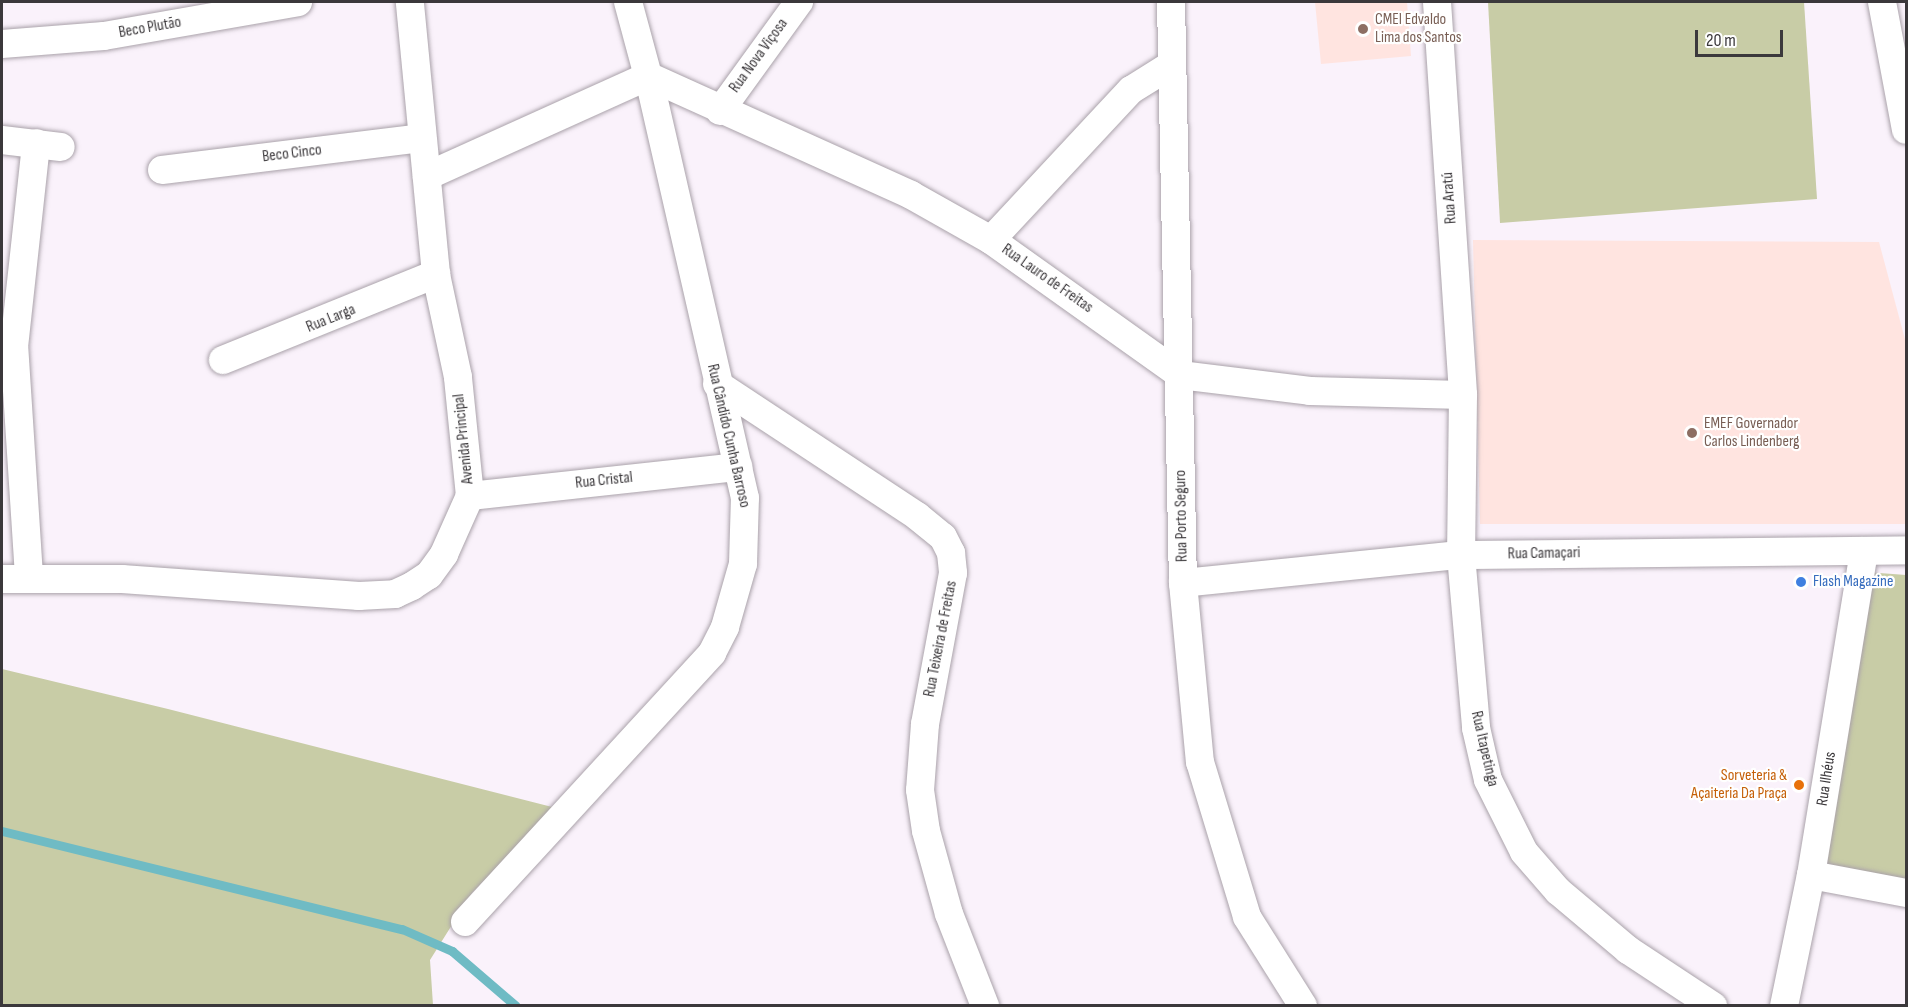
<!DOCTYPE html>
<meta charset="utf-8">
<style>
body{margin:0}
#map{position:relative;width:1908px;height:1007px;overflow:hidden;background:#faf2fb;font-family:"Sofia Sans Condensed",sans-serif}
div>[style]{position:absolute}
[style*='--x']{left:calc(var(--x)*1px);top:calc(var(--y)*1px);width:calc(var(--w)*1px);rotate:calc(var(--a)*1deg)}
.education>*{inset:0;background:#ffe4e0}
.green>*{inset:0;background:#c8cca6}
.stream>*{height:9px;margin:-4.5px;padding:0 4.5px;transform-origin:4.5px;border-radius:4.5px;background:#6fbbc4}
.roads{filter:drop-shadow(0 0 2px #aaa2aa) drop-shadow(0 0 2px #aaa2aa)}
.minor>*{height:28px;margin:-14px;padding:0 14px;transform-origin:14px;border-radius:14px;background:#fff}
.dots>*{width:16px;height:16px;translate:-50% -50%;box-sizing:border-box;border:3px solid #fff;border-radius:50%}
span{translate:-50% -50%;white-space:nowrap;text-align:center;line-height:1.15;-webkit-text-stroke:4.5px #fff;paint-order:stroke}
.education-label{font-size:16px;color:#785e54}
.left{translate:0 -50%;text-align:left}
.street-label{font-size:16px;color:#3b383b}
.shop-label{font-size:16px;color:#366cbe}
.food-label{font-size:16px;color:#c56008}
.right{translate:-100% -50%;text-align:right}
.frame{position:absolute;inset:0;border:3px solid #3b383b;pointer-events:none}
.scale{position:absolute;left:1695px;top:30px;width:88px;height:27px;box-sizing:border-box;border:3px solid #3b383b;border-top:0;padding-left:8px;font-size:18px;line-height:21px;white-space:nowrap;color:#3b383b;-webkit-text-stroke:4px #fff;paint-order:stroke}
</style>
<div id="map">
<div class="education">
<i style="clip-path:polygon(1315px 2px,1407px 2px,1411px 56px,1321px 64px)"></i>
<i style="clip-path:polygon(1473px 240px,1879px 242px,1906px 343px,1906px 524px,1480px 524px)"></i>
</div>
<div class="green">
<i style="clip-path:polygon(1488px 2px,1804px 2px,1817px 199px,1500px 223px)"></i>
<i style="clip-path:polygon(1866px 572px,1906px 575px,1906px 880px,1819px 865px)"></i>
<i style="clip-path:polygon(2px 669px,168px 709px,556px 808px,472px 893px,430px 960px,433px 1005px,2px 1006px)"></i>
</div>
<div class="stream">
<i style="--x:2;--y:831;--w:412;--a:13.8"></i>
<i style="--x:402;--y:929;--w:55;--a:23.7"></i>
<i style="--x:452;--y:951;--w:84;--a:40.7"></i>
</div>
<div class="roads">
<div class="minor">
<i style="--x:1171;--y:2;--w:581;--a:88.82"></i>
<i style="--x:1183;--y:583;--w:180;--a:84.6"></i>
<i style="--x:1200;--y:762;--w:162;--a:73.1"></i>
<i style="--x:1247;--y:917;--w:105;--a:57.8"></i>
<i style="--x:1437;--y:2;--w:394;--a:86.2"></i>
<i style="--x:1463;--y:395;--w:160;--a:90.7"></i>
<i style="--x:1461;--y:555;--w:174;--a:85"></i>
<i style="--x:1476;--y:728;--w:53;--a:77"></i>
<i style="--x:1488;--y:780;--w:80;--a:63.4"></i>
<i style="--x:1524;--y:852;--w:52;--a:48.9"></i>
<i style="--x:1558;--y:891;--w:92;--a:40.1"></i>
<i style="--x:1628;--y:950;--w:102;--a:33.4"></i>
<i style="--x:1882;--y:2;--w:130;--a:79.4"></i>
<i style="--x:2;--y:44;--w:102;--a:-4.5"></i>
<i style="--x:104;--y:36;--w:197;--a:-9.9"></i>
<i style="--x:648;--y:76;--w:289;--a:24.3"></i>
<i style="--x:911;--y:195;--w:92;--a:29.4"></i>
<i style="--x:991;--y:240;--w:232;--a:35.5"></i>
<i style="--x:1180;--y:375;--w:131;--a:7"></i>
<i style="--x:1310;--y:391;--w:153;--a:1.5"></i>
<i style="--x:720;--y:111;--w:135;--a:-54.1"></i>
<i style="--x:2;--y:140;--w:59;--a:6.8"></i>
<i style="--x:162;--y:170;--w:261;--a:-7"></i>
<i style="--x:427;--y:176;--w:243;--a:-24.3"></i>
<i style="--x:991;--y:240;--w:205;--a:-47"></i>
<i style="--x:1131;--y:90;--w:47;--a:-32"></i>
<i style="--x:223;--y:360;--w:230;--a:-22"></i>
<i style="--x:717;--y:384;--w:240;--a:33.4"></i>
<i style="--x:917;--y:516;--w:33;--a:39"></i>
<i style="--x:943;--y:537;--w:18;--a:63"></i>
<i style="--x:951;--y:553;--w:20;--a:84"></i>
<i style="--x:953;--y:573;--w:154;--a:100.5"></i>
<i style="--x:925;--y:724;--w:66;--a:94.3"></i>
<i style="--x:920;--y:790;--w:41;--a:81.7"></i>
<i style="--x:926;--y:831;--w:86;--a:74.5"></i>
<i style="--x:949;--y:914;--w:99;--a:68.6"></i>
<i style="--x:470;--y:496;--w:270;--a:-6.2"></i>
<i style="--x:29;--y:576;--w:229;--a:-93.7"></i>
<i style="--x:14;--y:347;--w:205;--a:-83.8"></i>
<i style="--x:2;--y:579;--w:120;--a:0"></i>
<i style="--x:122;--y:579;--w:238;--a:4.1"></i>
<i style="--x:359;--y:596;--w:36;--a:-3"></i>
<i style="--x:395;--y:594;--w:19;--a:-25"></i>
<i style="--x:412;--y:586;--w:20;--a:-33"></i>
<i style="--x:429;--y:575;--w:26;--a:-54"></i>
<i style="--x:444;--y:554;--w:64;--a:-65.9"></i>
<i style="--x:470;--y:496;--w:120;--a:-95.8"></i>
<i style="--x:458;--y:377;--w:105;--a:-102.1"></i>
<i style="--x:436;--y:274;--w:273;--a:-95.5"></i>
<i style="--x:1183;--y:583;--w:279;--a:-5.8"></i>
<i style="--x:1461;--y:555;--w:445;--a:-0.6"></i>
<i style="--x:1811;--y:875;--w:97;--a:10.7"></i>
<i style="--x:465;--y:922;--w:365;--a:-47.4"></i>
<i style="--x:712;--y:653;--w:29;--a:-63"></i>
<i style="--x:725;--y:627;--w:66;--a:-74.1"></i>
<i style="--x:743;--y:564;--w:66;--a:-88.3"></i>
<i style="--x:745;--y:498;--w:433;--a:-102.9"></i>
<i style="--x:648;--y:76;--w:77;--a:-105.1"></i>
<i style="--x:1784;--y:1006;--w:134;--a:-78.4"></i>
<i style="--x:1811;--y:875;--w:328;--a:-80.7"></i>
</div>
</div>
<div class="dots">
<i style="left:1363px;top:29px;background:#8d6e63"></i>
<i style="left:1692px;top:433px;background:#8d6e63"></i>
<i style="left:1801px;top:582px;background:#3f7fe0"></i>
<i style="left:1799px;top:785px;background:#e8710a"></i>
</div>
<div class="education-label">
<span class="left" style="left:1375px;top:29px">CMEI Edvaldo<br>Lima dos Santos</span>
<span class="left" style="left:1704px;top:433px">EMEF Governador<br>Carlos Lindenberg</span>
</div>
<div class="street-label">
<span style="left:150px;top:28px;rotate:-10deg">Beco Plutão</span>
<span style="left:759px;top:56px;rotate:-54deg">Rua Nova Viçosa</span>
<span style="left:292px;top:154px;rotate:-7deg">Beco Cinco</span>
<span style="left:1450px;top:198px;rotate:-94deg">Rua Aratú</span>
<span style="left:1047px;top:279px;rotate:35deg">Rua Lauro de Freitas</span>
<span style="left:331px;top:319px;rotate:-22deg">Rua Larga</span>
<span style="left:728px;top:436px;rotate:77deg">Rua Cândido Cunha Barroso</span>
<span style="left:464px;top:439px;rotate:-96deg">Avenida Principal</span>
<span style="left:604px;top:481px;rotate:-6deg">Rua Cristal</span>
<span style="left:1182px;top:516px;rotate:-91deg">Rua Porto Seguro</span>
<span style="left:1544px;top:554px;rotate:-1deg">Rua Camaçari</span>
<span style="left:941px;top:639px;rotate:-79deg">Rua Teixeira de Freitas</span>
<span style="left:1484px;top:749px;rotate:77deg">Rua Itapetinga</span>
<span style="left:1827px;top:779px;rotate:-81deg">Rua Ilhéus</span>
</div>
<div class="shop-label">
<span class="left" style="left:1813px;top:582px">Flash Magazine</span>
</div>
<div class="food-label">
<span class="right" style="left:1787px;top:785px">Sorveteria &amp;<br>Açaiteria Da Praça</span>
</div>
<div class="frame"></div>
<div class="scale">20 m</div>
</div>
